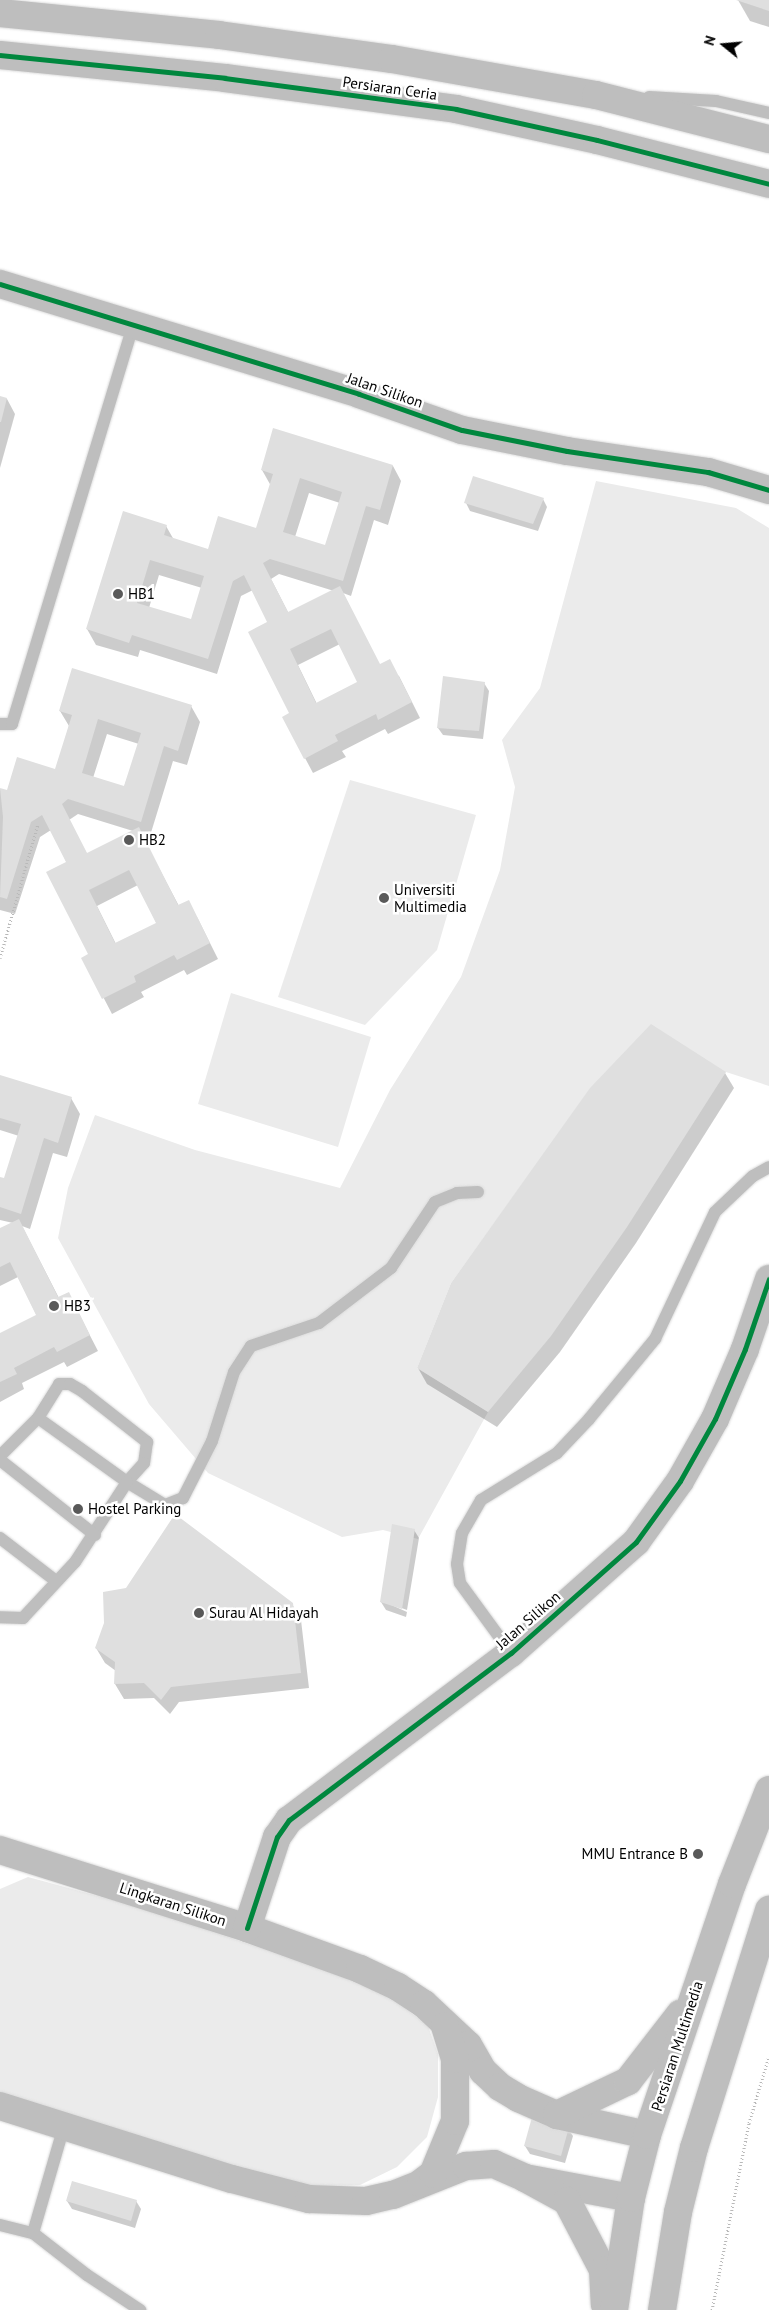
<!DOCTYPE html>
<style>
body{margin:0}
#map{position:relative;width:769px;height:2310px;overflow:hidden;background:#fff;font-family:"PT Sans",sans-serif}
div>[style]{position:absolute}
[style*='--x']{left:calc(var(--x)*1px);top:calc(var(--y)*1px);width:calc(var(--w)*1px);rotate:calc(var(--a)*1deg)}
.green>*{inset:0;background:#ebebeb}
.shadow>*{inset:0;background:#0003}
.building>*{inset:0;background:#dfdfdf}
.path>*{height:3px;margin-top:-1.5px;transform-origin:0;background:repeating-linear-gradient(90deg,#b9b9b9 0 1px,transparent 0 3.5px)}
.roads{filter:drop-shadow(0 0 1px #dbdbdb) drop-shadow(0 0 1px #dbdbdb)}
.service>*{height:12px;margin:-6px;padding:0 6px;transform-origin:6px;border-radius:6px;background:#bebebe}
.tertiary>*{height:28px;margin:-14px;padding:0 14px;transform-origin:14px;border-radius:14px;background:#bebebe}
.primary>*{height:28px;margin:-14px;padding:0 14px;transform-origin:14px;border-radius:14px;background:#bebebe}
.cycleway>*{height:5px;margin:-2.5px;padding:0 2.5px;transform-origin:2.5px;border-radius:2.5px;background:#00873e}
.dots>*{width:14px;height:14px;translate:-50% -50%;box-sizing:border-box;border:2px solid #fff;border-radius:50%}
span{translate:-50% -50%;white-space:nowrap;text-align:center;line-height:1.15;-webkit-text-stroke:5px #fff;paint-order:stroke}
.street-label{font-size:15px;color:#000}
.poi-label{font-size:15px;color:#000}
.left{translate:0 -50%;text-align:left}
.right{translate:-100% -50%;text-align:right}
.north{position:absolute;left:699px;top:20px;width:50px;height:50px;-webkit-text-stroke:4px #fff;paint-order:stroke;rotate:287deg;font-size:14px;font-weight:700;line-height:20px;text-align:center;color:#000}
.north::after{content:'';display:block;margin:auto;width:18px;height:22px;background:#000;clip-path:polygon(50% 0,100% 100%,50% 72%,0 100%)}
</style>
<div id="map">
<div class="green">
<i style="clip-path:polygon(596px 481px,736px 508px,769px 528px,769px 1086px,726px 1072px,528px 1176px,451px 1283px,417px 1368px,488px 1412px,418px 1539px,383px 1530px,342px 1537px,208px 1473px,149px 1404px,58px 1238px,68px 1188px,95px 1115px,195px 1150px,340px 1188px,390px 1090px,461px 977px,500px 870px,515px 787px,502px 740px,540px 688px)"></i>
<i style="clip-path:polygon(350px 780px,476px 815px,437px 950px,365px 1025px,278px 997px)"></i>
<i style="clip-path:polygon(231px 993px,371px 1037px,338px 1147px,198px 1104px)"></i>
<i style="clip-path:polygon(28px 1877px,142px 1908px,364px 1983px,400px 2004px,428px 2026px,438px 2054px,438px 2097px,427px 2137px,397px 2167px,360px 2185px,297px 2187px,0 2098px,0 1889px)"></i>
</div>
<div class="shadow">
<i style="clip-path:polygon(738px 0,769px 0,769px 27px,750px 21px)"></i>
<i style="clip-path:polygon(0 397px,7px 399px,15px 414px,0 468px)"></i>
<i style="clip-path:polygon(evenodd,393px 466px,401px 481px,388px 525px,374px 520px,351px 596px,343px 593px,380px 666px,399px 676px,420px 718px,388px 734px,385px 729px,342px 751px,346px 757px,313px 773px,305px 758px,291px 714px,269px 622px,253px 590px,241px 596px,217px 674px,140px 650px,138px 657px,96px 645px,87px 629px,166px 526px,174px 540px,209px 551px,257px 530px,271px 486px,262px 470px,393px 466px,309px 493px,340px 503px,326px 547px,295px 537px,309px 493px,393px 466px,279px 574px,334px 591px,289px 614px,271px 579px,279px 574px,393px 466px,159px 575px,202px 588px,192px 621px,149px 608px,159px 575px,393px 466px,340px 644px,359px 683px,317px 704px,298px 665px,340px 644px)"></i>
<i style="clip-path:polygon(543px 499px,547px 507px,538px 531px,470px 511px,466px 503px)"></i>
<i style="clip-path:polygon(484px 683px,489px 691px,483px 739px,443px 735px,438px 728px)"></i>
<i style="clip-path:polygon(evenodd,191px 706px,200px 722px,187px 765px,173px 761px,150px 836px,141px 834px,179px 906px,197px 917px,218px 959px,187px 975px,184px 970px,141px 992px,144px 997px,112px 1014px,83px 958px,89px 955px,67px 863px,51px 830px,40px 837px,15px 914px,0 910px,0 789px,8px 791px,56px 770px,69px 726px,60px 711px,191px 706px,107px 734px,139px 744px,124px 787px,93px 778px,107px 734px,191px 706px,78px 814px,133px 831px,87px 854px,69px 820px,78px 814px,191px 706px,138px 885px,157px 924px,116px 944px,97px 906px,138px 885px)"></i>
<i style="clip-path:polygon(725px 1073px,734px 1088px,636px 1243px,560px 1352px,497px 1427px,427px 1384px,418px 1368px)"></i>
<i style="clip-path:polygon(0 1076px,71px 1098px,80px 1114px,67px 1157px,53px 1153px,30px 1229px,22px 1226px,59px 1298px,68px 1293px,98px 1351px,67px 1367px,64px 1362px,22px 1383px,24px 1389px,0 1402px,0 1334px,37px 1316px,18px 1277px,0 1286px,0 1230px,13px 1223px,0 1220px,0 1178px,5px 1180px,19px 1136px,0 1130px)"></i>
<i style="clip-path:polygon(414px 1530px,419px 1538px,407px 1610px,385px 1602px,407px 1612px,406px 1617px,386px 1610px,381px 1602px)"></i>
<i style="clip-path:polygon(292px 1604px,301px 1620px,309px 1688px,179px 1702px,170px 1714px,154px 1698px,124px 1699px,115px 1684px,116px 1671px,105px 1663px,96px 1648px)"></i>
<i style="clip-path:polygon(568px 2129px,573px 2136px,565px 2163px,530px 2154px,525px 2146px)"></i>
<i style="clip-path:polygon(67px 2201px,136px 2201px,141px 2209px,135px 2228px,72px 2209px)"></i>
</div>
<div class="building">
<i style="clip-path:polygon(736px 0,769px 0,769px 11px)"></i>
<i style="clip-path:polygon(0 396px,7px 398px,1px 422px,0 422px)"></i>
<i style="clip-path:polygon(evenodd,273px 428px,393px 465px,380px 510px,366px 506px,343px 581px,270px 559px,263px 563px,288px 612px,340px 586px,380px 664px,390px 659px,412px 702px,378px 720px,376px 714px,335px 735px,338px 741px,304px 759px,282px 717px,289px 713px,248px 632px,267px 622px,244px 575px,233px 581px,208px 659px,132px 635px,129px 643px,86px 629px,123px 511px,167px 525px,164px 535px,208px 549px,218px 516px,256px 528px,273px 474px,261px 470px,273px 428px,300px 478px,342px 492px,325px 545px,283px 532px,300px 478px,273px 428px,150px 560px,204px 576px,191px 619px,137px 603px,150px 560px,273px 428px,331px 629px,357px 682px,316px 703px,290px 649px,331px 629px)"></i>
<i style="clip-path:polygon(473px 476px,544px 498px,533px 524px,464px 503px)"></i>
<i style="clip-path:polygon(evenodd,72px 668px,192px 705px,178px 751px,164px 746px,141px 822px,68px 799px,62px 804px,87px 853px,139px 827px,178px 905px,189px 900px,210px 943px,177px 960px,174px 955px,134px 976px,136px 982px,102px 999px,81px 958px,88px 954px,46px 872px,66px 862px,42px 815px,31px 822px,7px 899px,0 897px,3px 817px,0 788px,7px 790px,17px 757px,55px 769px,72px 715px,59px 711px,72px 668px,98px 719px,141px 733px,124px 786px,82px 773px,98px 719px,72px 668px,129px 870px,156px 923px,115px 943px,89px 890px,129px 870px)"></i>
<i style="clip-path:polygon(443px 676px,485px 682px,479px 731px,437px 728px)"></i>
<i style="clip-path:polygon(651px 1024px,726px 1072px,627px 1227px,551px 1336px,488px 1412px,417px 1368px,451px 1283px,590px 1088px)"></i>
<i style="clip-path:polygon(0 1075px,72px 1097px,58px 1143px,44px 1138px,21px 1214px,0 1207px,0 1177px,4px 1178px,21px 1124px,0 1118px)"></i>
<i style="clip-path:polygon(19px 1219px,58px 1297px,69px 1292px,90px 1335px,57px 1352px,54px 1347px,14px 1368px,17px 1374px,0 1382px,0 1333px,36px 1315px,10px 1262px,0 1267px,0 1228px)"></i>
<i style="clip-path:polygon(175px 1514px,293px 1603px,301px 1673px,171px 1687px,161px 1700px,144px 1683px,114px 1684px,115px 1662px,95px 1648px,104px 1623px,103px 1592px,126px 1588px)"></i>
<i style="clip-path:polygon(392px 1524px,415px 1529px,402px 1609px,380px 1602px)"></i>
<i style="clip-path:polygon(532px 2117px,569px 2127px,561px 2156px,524px 2146px)"></i>
<i style="clip-path:polygon(72px 2181px,137px 2200px,131px 2221px,66px 2201px)"></i>
</div>
<div class="path">
<i style="--x:0;--y:958;--w:139;--a:-74.2"></i>
<i style="--x:712;--y:2310;--w:191;--a:-78.8"></i>
<i style="--x:749;--y:2123;--w:70;--a:-73.4"></i>
</div>
<div class="roads">
<div class="service">
<i style="--x:649;--y:97;--w:67;--a:3.4"></i>
<i style="--x:716;--y:101;--w:54;--a:12.8"></i>
<i style="--x:0;--y:724;--w:12;--a:0"></i>
<i style="--x:12;--y:724;--w:416;--a:-73.1"></i>
<i style="--x:38;--y:1418;--w:110;--a:35.7"></i>
<i style="--x:127;--y:1482;--w:44;--a:31.2"></i>
<i style="--x:165;--y:1505;--w:19;--a:-21"></i>
<i style="--x:183;--y:1498;--w:64;--a:-63"></i>
<i style="--x:212;--y:1441;--w:72;--a:-72.3"></i>
<i style="--x:234;--y:1372;--w:31;--a:-57"></i>
<i style="--x:251;--y:1346;--w:72;--a:-18.7"></i>
<i style="--x:319;--y:1323;--w:91;--a:-37.4"></i>
<i style="--x:391;--y:1268;--w:79;--a:-56.3"></i>
<i style="--x:435;--y:1202;--w:24;--a:-22"></i>
<i style="--x:457;--y:1193;--w:21;--a:-3"></i>
<i style="--x:0;--y:1456;--w:54;--a:-45"></i>
<i style="--x:38;--y:1418;--w:40;--a:-58"></i>
<i style="--x:59;--y:1384;--w:11;--a:0"></i>
<i style="--x:70;--y:1384;--w:14;--a:30"></i>
<i style="--x:82;--y:1391;--w:83;--a:38.1"></i>
<i style="--x:147;--y:1442;--w:21;--a:98"></i>
<i style="--x:144;--y:1463;--w:25;--a:132"></i>
<i style="--x:127;--y:1482;--w:95;--a:123"></i>
<i style="--x:75;--y:1562;--w:76;--a:132.9"></i>
<i style="--x:23;--y:1618;--w:23;--a:-178"></i>
<i style="--x:0;--y:1460;--w:121;--a:38.3"></i>
<i style="--x:0;--y:1538;--w:71;--a:37.5"></i>
<i style="--x:511;--y:1653;--w:87;--a:-126.1"></i>
<i style="--x:460;--y:1583;--w:19;--a:-99"></i>
<i style="--x:457;--y:1564;--w:31;--a:-81"></i>
<i style="--x:462;--y:1533;--w:38;--a:-60"></i>
<i style="--x:481;--y:1500;--w:89;--a:-31.7"></i>
<i style="--x:557;--y:1453;--w:47;--a:-46.7"></i>
<i style="--x:589;--y:1419;--w:104;--a:-50.5"></i>
<i style="--x:655;--y:1339;--w:140;--a:-64.7"></i>
<i style="--x:715;--y:1212;--w:52;--a:-43.5"></i>
<i style="--x:753;--y:1176;--w:18;--a:-29"></i>
<i style="--x:0;--y:2225;--w:34;--a:14"></i>
<i style="--x:33;--y:2233;--w:68;--a:37.9"></i>
<i style="--x:87;--y:2275;--w:64;--a:33.4"></i>
<i style="--x:33;--y:2233;--w:111;--a:-73.8"></i>
</div>
<div class="tertiary">
<i style="--x:0;--y:13;--w:220;--a:5.7"></i>
<i style="--x:219;--y:35;--w:175;--a:7.9"></i>
<i style="--x:392;--y:59;--w:207;--a:10"></i>
<i style="--x:596;--y:95;--w:179;--a:14.3"></i>
<i style="--x:0;--y:55;--w:226;--a:5.8"></i>
<i style="--x:225;--y:78;--w:233;--a:7.6"></i>
<i style="--x:456;--y:109;--w:144;--a:12.4"></i>
<i style="--x:597;--y:140;--w:178;--a:14.3"></i>
<i style="--x:0;--y:284;--w:375;--a:17"></i>
<i style="--x:359;--y:394;--w:109;--a:19.3"></i>
<i style="--x:462;--y:430;--w:107;--a:11.3"></i>
<i style="--x:567;--y:451;--w:143;--a:8.5"></i>
<i style="--x:708;--y:472;--w:64;--a:16.4"></i>
<i style="--x:0;--y:1850;--w:259;--a:17.5"></i>
<i style="--x:247;--y:1928;--w:120;--a:19.9"></i>
<i style="--x:360;--y:1969;--w:42;--a:25.3"></i>
<i style="--x:398;--y:1987;--w:31;--a:33"></i>
<i style="--x:424;--y:2004;--w:60;--a:43"></i>
<i style="--x:468;--y:2045;--w:30;--a:60"></i>
<i style="--x:483;--y:2071;--w:23;--a:43"></i>
<i style="--x:500;--y:2087;--w:21;--a:31"></i>
<i style="--x:518;--y:2098;--w:43;--a:23.6"></i>
<i style="--x:557;--y:2115;--w:92;--a:12.5"></i>
<i style="--x:247;--y:1928;--w:96;--a:-71.8"></i>
<i style="--x:277;--y:1837;--w:21;--a:-55"></i>
<i style="--x:289;--y:1820;--w:278;--a:-37"></i>
<i style="--x:511;--y:1653;--w:167;--a:-41.6"></i>
<i style="--x:636;--y:1542;--w:75;--a:-54.2"></i>
<i style="--x:680;--y:1481;--w:71;--a:-60.6"></i>
<i style="--x:715;--y:1419;--w:76;--a:-66.8"></i>
<i style="--x:745;--y:1349;--w:74;--a:-71.1"></i>
<i style="--x:0;--y:2106;--w:243;--a:17.5"></i>
<i style="--x:232;--y:2179;--w:80;--a:14.6"></i>
<i style="--x:309;--y:2199;--w:57;--a:2"></i>
<i style="--x:366;--y:2201;--w:28;--a:-13"></i>
<i style="--x:393;--y:2195;--w:79;--a:-21.7"></i>
<i style="--x:466;--y:2166;--w:28;--a:-4"></i>
<i style="--x:494;--y:2164;--w:34;--a:24"></i>
<i style="--x:525;--y:2178;--w:108;--a:10.7"></i>
<i style="--x:421;--y:2183;--w:15;--a:-37"></i>
<i style="--x:433;--y:2174;--w:57;--a:-67.5"></i>
<i style="--x:455;--y:2121;--w:62;--a:-90"></i>
<i style="--x:455;--y:2059;--w:34;--a:-107"></i>
</div>
<div class="primary">
<i style="--x:557;--y:2115;--w:79;--a:-25.6"></i>
<i style="--x:628;--y:2081;--w:85;--a:-52.2"></i>
<i style="--x:525;--y:2178;--w:48;--a:28.7"></i>
<i style="--x:567;--y:2201;--w:78;--a:62.4"></i>
<i style="--x:603;--y:2270;--w:34;--a:87"></i>
<i style="--x:614;--y:2310;--w:113;--a:-81.4"></i>
<i style="--x:631;--y:2198;--w:65;--a:-75.7"></i>
<i style="--x:647;--y:2135;--w:265;--a:-71.3"></i>
<i style="--x:732;--y:1884;--w:101;--a:-68.5"></i>
<i style="--x:662;--y:2310;--w:99;--a:-80.7"></i>
<i style="--x:678;--y:2212;--w:66;--a:-76"></i>
<i style="--x:694;--y:2148;--w:250;--a:-72.5"></i>
</div>
</div>
<div class="cycleway">
<i style="--x:0;--y:55;--w:226;--a:5.8"></i>
<i style="--x:225;--y:78;--w:233;--a:7.6"></i>
<i style="--x:456;--y:109;--w:144;--a:12.4"></i>
<i style="--x:597;--y:140;--w:178;--a:14.3"></i>
<i style="--x:0;--y:284;--w:375;--a:17"></i>
<i style="--x:359;--y:394;--w:109;--a:19.3"></i>
<i style="--x:462;--y:430;--w:107;--a:11.3"></i>
<i style="--x:567;--y:451;--w:143;--a:8.5"></i>
<i style="--x:708;--y:472;--w:64;--a:16.4"></i>
<i style="--x:247;--y:1928;--w:96;--a:-71.8"></i>
<i style="--x:277;--y:1837;--w:21;--a:-55"></i>
<i style="--x:289;--y:1820;--w:278;--a:-37"></i>
<i style="--x:511;--y:1653;--w:167;--a:-41.6"></i>
<i style="--x:636;--y:1542;--w:75;--a:-54.2"></i>
<i style="--x:680;--y:1481;--w:71;--a:-60.6"></i>
<i style="--x:715;--y:1419;--w:76;--a:-66.8"></i>
<i style="--x:745;--y:1349;--w:74;--a:-71.1"></i>
</div>
<div class="dots">
<i style="left:118px;top:594px;background:#595959"></i>
<i style="left:129px;top:840px;background:#595959"></i>
<i style="left:384px;top:898px;background:#595959"></i>
<i style="left:54px;top:1306px;background:#595959"></i>
<i style="left:78px;top:1509px;background:#595959"></i>
<i style="left:199px;top:1613px;background:#595959"></i>
<i style="left:698px;top:1854px;background:#595959"></i>
</div>
<div class="street-label">
<span style="left:390px;top:88px;rotate:8deg">Persiaran Ceria</span>
<span style="left:385px;top:390px;rotate:19deg">Jalan Silikon</span>
<span style="left:528px;top:1620px;rotate:-41deg">Jalan Silikon</span>
<span style="left:173px;top:1904px;rotate:18deg">Lingkaran Silikon</span>
<span style="left:677px;top:2046px;rotate:-72deg">Persiaran Multimedia</span>
</div>
<div class="poi-label">
<span class="left" style="left:128px;top:594px">HB1</span>
<span class="left" style="left:139px;top:840px">HB2</span>
<span class="left" style="left:394px;top:898px">Universiti<br>Multimedia</span>
<span class="left" style="left:64px;top:1306px">HB3</span>
<span class="left" style="left:88px;top:1509px">Hostel Parking</span>
<span class="left" style="left:209px;top:1613px">Surau Al Hidayah</span>
<span class="right" style="left:688px;top:1854px">MMU Entrance B</span>
</div>
<div class="north">N</div>
</div>
